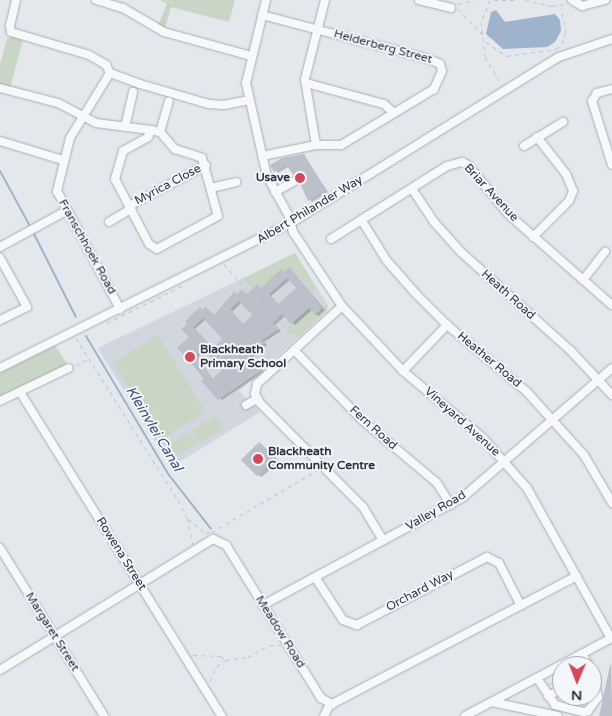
<!DOCTYPE html>
<style>
body{margin:0}
#map{position:relative;width:612px;height:716px;overflow:hidden;background:#e4e7ec;font-family:"Varela Round",sans-serif}
div>[style]{position:absolute}
[style*='--x']{left:calc(var(--x)*1px);top:calc(var(--y)*1px);width:calc(var(--w)*1px);rotate:calc(var(--a)*1deg)}
.built>*{inset:0;background:#d2d6de}
.green>*{inset:0;background:#c9d6c5}
.water>*{inset:0;background:#9fb4cc}
.shadow>*{inset:0;background:#0003}
.stream>*{height:2px;margin:-1px;padding:0 1px;transform-origin:1px;border-radius:1px;background:#9fb4cc}
.building>*{inset:0;background:#bbc0ca}
.path>*{height:1px;margin-top:-0.5px;transform-origin:0;background:repeating-linear-gradient(90deg,#c2c5cb 0 4px,transparent 0 8px)}
.roads{filter:drop-shadow(0 0 1px #a9aeb7) drop-shadow(0 0 1px #a9aeb7)}
.minor>*{height:8px;margin:-4px;padding:0 4px;transform-origin:4px;border-radius:4px;background:#f7f8fa}
.dots>*{width:14px;height:14px;translate:-50% -50%;box-sizing:border-box;border:2px solid #f4f6f9;border-radius:50%}
span{translate:-50% -50%;white-space:nowrap;text-align:center;line-height:1.15;-webkit-text-stroke:4px #f4f6f9;paint-order:stroke}
.street-label{font-size:12px;color:#2b3445}
.poi-label{font-size:12px;color:#2b3445;font-weight:700}
.right{translate:-100% -50%;text-align:right}
.left{translate:0 -50%;text-align:left}
.water-label{font-size:14px;color:#34527a;font-style:italic}
.north{position:absolute;left:552px;top:656px;width:50px;height:50px;box-sizing:border-box;background:#f4f6f9;border:1px solid #a4a8b1;border-radius:50%;rotate:181deg;font-size:14px;font-weight:700;line-height:20px;text-align:center;color:#2b3445}
.north::after{content:'';display:block;margin:auto;width:18px;height:22px;background:#d1495b;clip-path:polygon(50% 0,100% 100%,50% 72%,0 100%)}
</style>
<div id="map">
<div class="built">
<i style="clip-path:polygon(295px 253px,328px 305px,327px 311px,239px 391px,260px 412px,171px 467px,98px 348px)"></i>
</div>
<div class="green">
<i style="clip-path:polygon(160px 0,235px 0,229px 22px,171px 7px,164px 32px,157px 28px,167px 4px)"></i>
<i style="clip-path:polygon(11px 37px,23px 40px,10px 88px,0 85px,0 64px,7px 39px)"></i>
<i style="clip-path:polygon(295px 253px,316px 288px,306px 297px,302px 292px,308px 286px,290px 267px,284px 272px,281px 270px,262px 289px,257px 284px,252px 289px,243px 279px)"></i>
<i style="clip-path:polygon(327px 304px,327px 311px,297px 338px,287px 328px,309px 308px,315px 315px)"></i>
<i style="clip-path:polygon(158px 335px,206px 412px,161px 440px,113px 363px)"></i>
<i style="clip-path:polygon(55px 345px,68px 366px,0 399px,0 371px)"></i>
<i style="clip-path:polygon(216px 416px,224px 428px,199px 443px,191px 431px)"></i>
<i style="clip-path:polygon(189px 432px,197px 444px,172px 459px,164px 447px)"></i>
</div>
<div class="water">
<i style="clip-path:polygon(496px 10px,505px 22px,555px 14px,560px 20px,561px 31px,555px 42px,547px 47px,503px 49px,486px 34px,491px 12px)"></i>
</div>
<div class="shadow">
<i style="clip-path:polygon(303px 155px,328px 192px,312px 202px,288px 167px,278px 173px,272px 165px)"></i>
<i style="clip-path:polygon(evenodd,290px 268px,325px 310px,318px 316px,312px 310px,295px 325px,285px 316px,275px 325px,281px 331px,264px 342px,267px 345px,252px 358px,264px 372px,222px 400px,179px 348px,191px 337px,183px 329px,206px 308px,215px 316px,243px 291px,247px 295px,257px 286px,262px 289px,290px 268px,290px 280px,298px 288px,279px 305px,271px 296px,290px 280px,290px 268px,242px 302px,254px 315px,244px 325px,232px 312px,242px 302px,290px 268px,206px 319px,224px 339px,214px 349px,195px 329px,206px 319px,290px 268px,206px 350px,224px 370px,213px 380px,198px 357px,206px 350px)"></i>
<i style="clip-path:polygon(260px 443px,279px 461px,262px 477px,258px 475px)"></i>
<i style="clip-path:polygon(611px 662px,612px 716px,602px 716px)"></i>
<i style="clip-path:polygon(592px 691px,593px 697px,581px 705px,574px 704px,572px 696px,592px 696px)"></i>
</div>
<div class="stream">
<i style="--x:0;--y:171;--w:65;--a:61.5"></i>
<i style="--x:33;--y:232;--w:95;--a:63.2"></i>
<i style="--x:86;--y:336;--w:162;--a:59.2"></i>
<i style="--x:169;--y:475;--w:68;--a:52.1"></i>
</div>
<div class="building">
<i style="clip-path:polygon(304px 154px,326px 190px,308px 201px,298px 179px,286px 165px,274px 172px,270px 165px,282px 158px)"></i>
<i style="clip-path:polygon(evenodd,290px 267px,322px 308px,315px 315px,309px 308px,291px 324px,282px 314px,273px 323px,279px 329px,262px 340px,264px 343px,250px 356px,262px 370px,218px 400px,201px 381px,205px 378px,177px 348px,189px 337px,181px 329px,187px 324px,185px 321px,200px 307px,202px 310px,206px 307px,214px 315px,234px 292px,237px 294px,242px 289px,247px 294px,257px 284px,261px 288px,281px 269px,284px 272px,290px 267px,287px 278px,296px 288px,278px 304px,269px 294px,287px 278px,290px 267px,239px 301px,252px 315px,243px 324px,230px 309px,239px 301px,290px 267px,203px 318px,222px 339px,213px 348px,193px 327px,203px 318px,290px 267px,203px 349px,222px 370px,212px 379px,196px 355px,203px 349px)"></i>
<i style="clip-path:polygon(259px 442px,275px 458px,257px 476px,241px 460px)"></i>
<i style="clip-path:polygon(610px 665px,612px 716px,599px 716px,603px 698px)"></i>
<i style="clip-path:polygon(567px 696px,592px 696px,578px 705px,571px 703px)"></i>
</div>
<div class="path">
<i style="--x:490;--y:0;--w:24;--a:112"></i>
<i style="--x:481;--y:22;--w:35;--a:83"></i>
<i style="--x:485;--y:57;--w:33;--a:59"></i>
<i style="--x:494;--y:0;--w:23;--a:0"></i>
<i style="--x:525;--y:0;--w:28;--a:13"></i>
<i style="--x:552;--y:6;--w:15;--a:-8"></i>
<i style="--x:458;--y:4;--w:16;--a:-15"></i>
<i style="--x:169;--y:7;--w:9;--a:-49"></i>
<i style="--x:458;--y:9;--w:35;--a:46"></i>
<i style="--x:163;--y:23;--w:24;--a:-75"></i>
<i style="--x:486;--y:42;--w:25;--a:34"></i>
<i style="--x:507;--y:56;--w:49;--a:-8.1"></i>
<i style="--x:556;--y:49;--w:8;--a:-40"></i>
<i style="--x:562;--y:44;--w:13;--a:-72"></i>
<i style="--x:566;--y:32;--w:25;--a:-102"></i>
<i style="--x:224;--y:264;--w:66;--a:48.1"></i>
<i style="--x:272;--y:313;--w:34;--a:47"></i>
<i style="--x:107;--y:323;--w:88;--a:-26.3"></i>
<i style="--x:76;--y:338;--w:191;--a:57.8"></i>
<i style="--x:178;--y:500;--w:20;--a:63"></i>
<i style="--x:187;--y:518;--w:27;--a:77"></i>
<i style="--x:76;--y:365;--w:13;--a:-27"></i>
<i style="--x:188;--y:519;--w:23;--a:38"></i>
<i style="--x:206;--y:533;--w:5;--a:-22"></i>
<i style="--x:212;--y:532;--w:121;--a:-30.4"></i>
<i style="--x:193;--y:655;--w:28;--a:2"></i>
<i style="--x:221;--y:656;--w:6;--a:45"></i>
<i style="--x:210;--y:681;--w:17;--a:-65"></i>
<i style="--x:217;--y:666;--w:11;--a:-34"></i>
<i style="--x:226;--y:660;--w:22;--a:-8"></i>
<i style="--x:248;--y:657;--w:25;--a:-29"></i>
<i style="--x:270;--y:645;--w:11;--a:0"></i>
<i style="--x:549;--y:684;--w:15;--a:-28"></i>
</div>
<div class="roads">
<div class="minor">
<i style="--x:16;--y:0;--w:26;--a:103"></i>
<i style="--x:10;--y:25;--w:7;--a:82"></i>
<i style="--x:11;--y:32;--w:81;--a:16.4"></i>
<i style="--x:89;--y:55;--w:20;--a:30"></i>
<i style="--x:106;--y:65;--w:9;--a:63"></i>
<i style="--x:96;--y:0;--w:28;--a:17"></i>
<i style="--x:123;--y:8;--w:48;--a:30.3"></i>
<i style="--x:164;--y:32;--w:90;--a:15.4"></i>
<i style="--x:266;--y:0;--w:85;--a:103.5"></i>
<i style="--x:246;--y:83;--w:95;--a:77.3"></i>
<i style="--x:267;--y:176;--w:46;--a:61.2"></i>
<i style="--x:289;--y:216;--w:16;--a:76"></i>
<i style="--x:293;--y:232;--w:89;--a:56.5"></i>
<i style="--x:342;--y:306;--w:89;--a:46.8"></i>
<i style="--x:403;--y:371;--w:103;--a:39.9"></i>
<i style="--x:482;--y:437;--w:68;--a:48.6"></i>
<i style="--x:527;--y:488;--w:172;--a:60.8"></i>
<i style="--x:419;--y:0;--w:33;--a:14"></i>
<i style="--x:572;--y:0;--w:12;--a:31"></i>
<i style="--x:582;--y:6;--w:24;--a:-15"></i>
<i style="--x:262;--y:15;--w:173;--a:14.8"></i>
<i style="--x:429;--y:59;--w:12;--a:24"></i>
<i style="--x:440;--y:64;--w:7;--a:74"></i>
<i style="--x:442;--y:71;--w:20;--a:114"></i>
<i style="--x:434;--y:89;--w:109;--a:148.9"></i>
<i style="--x:341;--y:145;--w:25;--a:180"></i>
<i style="--x:316;--y:145;--w:55;--a:168.5"></i>
<i style="--x:110;--y:73;--w:76;--a:121.6"></i>
<i style="--x:70;--y:138;--w:55;--a:103.8"></i>
<i style="--x:57;--y:191;--w:134;--a:61.9"></i>
<i style="--x:110;--y:73;--w:32;--a:20"></i>
<i style="--x:140;--y:84;--w:72;--a:16.2"></i>
<i style="--x:209;--y:104;--w:15;--a:4"></i>
<i style="--x:224;--y:105;--w:26;--a:-11"></i>
<i style="--x:306;--y:83;--w:81;--a:15.1"></i>
<i style="--x:384;--y:104;--w:13;--a:42"></i>
<i style="--x:0;--y:88;--w:60;--a:14.5"></i>
<i style="--x:58;--y:103;--w:43;--a:27.8"></i>
<i style="--x:96;--y:123;--w:55;--a:7.3"></i>
<i style="--x:151;--y:130;--w:9;--a:13"></i>
<i style="--x:160;--y:132;--w:23;--a:49"></i>
<i style="--x:175;--y:149;--w:28;--a:18"></i>
<i style="--x:202;--y:158;--w:60;--a:74.6"></i>
<i style="--x:218;--y:216;--w:69;--a:151.6"></i>
<i style="--x:157;--y:249;--w:9;--a:-148"></i>
<i style="--x:149;--y:244;--w:73;--a:-117.6"></i>
<i style="--x:115;--y:179;--w:29;--a:-74"></i>
<i style="--x:123;--y:151;--w:29;--a:-29"></i>
<i style="--x:148;--y:137;--w:8;--a:-67"></i>
<i style="--x:612;--y:89;--w:16;--a:165"></i>
<i style="--x:597;--y:93;--w:9;--a:122"></i>
<i style="--x:592;--y:101;--w:67;--a:72.6"></i>
<i style="--x:125;--y:127;--w:36;--a:-77"></i>
<i style="--x:160;--y:132;--w:32;--a:-74"></i>
<i style="--x:0;--y:141;--w:66;--a:16.8"></i>
<i style="--x:316;--y:145;--w:67;--a:-99.5"></i>
<i style="--x:305;--y:79;--w:81;--a:-75.8"></i>
<i style="--x:524;--y:146;--w:46;--a:-31.6"></i>
<i style="--x:211;--y:188;--w:26;--a:-13"></i>
<i style="--x:412;--y:189;--w:40;--a:56"></i>
<i style="--x:434;--y:222;--w:40;--a:48"></i>
<i style="--x:461;--y:252;--w:147;--a:42"></i>
<i style="--x:570;--y:350;--w:62;--a:47"></i>
<i style="--x:275;--y:192;--w:21;--a:-29"></i>
<i style="--x:129;--y:206;--w:87;--a:-28"></i>
<i style="--x:362;--y:221;--w:47;--a:58"></i>
<i style="--x:387;--y:261;--w:45;--a:48.6"></i>
<i style="--x:417;--y:295;--w:42;--a:45"></i>
<i style="--x:447;--y:325;--w:104;--a:39.9"></i>
<i style="--x:527;--y:392;--w:85;--a:47.9"></i>
<i style="--x:584;--y:455;--w:56;--a:59.7"></i>
<i style="--x:109;--y:222;--w:26;--a:-31"></i>
<i style="--x:533;--y:237;--w:51;--a:-45"></i>
<i style="--x:569;--y:201;--w:11;--a:-68"></i>
<i style="--x:573;--y:191;--w:18;--a:-112"></i>
<i style="--x:566;--y:174;--w:47;--a:-128.1"></i>
<i style="--x:331;--y:239;--w:137;--a:-32.2"></i>
<i style="--x:447;--y:166;--w:16;--a:-15"></i>
<i style="--x:462;--y:162;--w:7;--a:27"></i>
<i style="--x:468;--y:165;--w:63;--a:50.8"></i>
<i style="--x:508;--y:214;--w:138;--a:41.2"></i>
<i style="--x:0;--y:247;--w:75;--a:-28.6"></i>
<i style="--x:0;--y:258;--w:56;--a:61.1"></i>
<i style="--x:27;--y:307;--w:30;--a:154"></i>
<i style="--x:583;--y:280;--w:36;--a:-52"></i>
<i style="--x:342;--y:306;--w:115;--a:137.5"></i>
<i style="--x:257;--y:384;--w:10;--a:101"></i>
<i style="--x:255;--y:394;--w:10;--a:61"></i>
<i style="--x:260;--y:403;--w:146;--a:45.3"></i>
<i style="--x:363;--y:507;--w:39;--a:59"></i>
<i style="--x:294;--y:350;--w:98;--a:45.8"></i>
<i style="--x:362;--y:420;--w:98;--a:40"></i>
<i style="--x:437;--y:483;--w:26;--a:58"></i>
<i style="--x:0;--y:368;--w:325;--a:-26.5"></i>
<i style="--x:291;--y:223;--w:315;--a:-31.8"></i>
<i style="--x:559;--y:57;--w:56;--a:-18.8"></i>
<i style="--x:403;--y:371;--w:64;--a:-46.3"></i>
<i style="--x:20;--y:392;--w:382;--a:58.1"></i>
<i style="--x:0;--y:401;--w:76;--a:-25.6"></i>
<i style="--x:246;--y:405;--w:13;--a:-29"></i>
<i style="--x:0;--y:548;--w:198;--a:58.2"></i>
<i style="--x:315;--y:577;--w:51;--a:56.9"></i>
<i style="--x:343;--y:620;--w:15;--a:20"></i>
<i style="--x:357;--y:625;--w:147;--a:-27.6"></i>
<i style="--x:487;--y:557;--w:13;--a:27"></i>
<i style="--x:499;--y:563;--w:48;--a:62.9"></i>
<i style="--x:263;--y:605;--w:226;--a:-28.3"></i>
<i style="--x:462;--y:498;--w:198;--a:-40.9"></i>
<i style="--x:582;--y:654;--w:14;--a:60"></i>
<i style="--x:0;--y:670;--w:250;--a:-31.6"></i>
<i style="--x:213;--y:539;--w:14;--a:25"></i>
<i style="--x:226;--y:545;--w:180;--a:58.2"></i>
<i style="--x:321;--y:698;--w:13;--a:29"></i>
<i style="--x:332;--y:704;--w:276;--a:-27.6"></i>
<i style="--x:537;--y:678;--w:32;--a:56"></i>
<i style="--x:555;--y:705;--w:29;--a:14"></i>
<i style="--x:583;--y:712;--w:5;--a:-11"></i>
<i style="--x:588;--y:711;--w:17;--a:-54"></i>
<i style="--x:598;--y:697;--w:26;--a:-103"></i>
<i style="--x:548;--y:696;--w:16;--a:-27"></i>
<i style="--x:492;--y:702;--w:67;--a:12"></i>
<i style="--x:324;--y:716;--w:13;--a:-63"></i>
<i style="--x:465;--y:716;--w:166;--a:-28"></i>
</div>
</div>
<div class="dots">
<i style="left:300px;top:178px;background:#d1495b"></i>
<i style="left:190px;top:357px;background:#d1495b"></i>
<i style="left:258px;top:459px;background:#d1495b"></i>
</div>
<div class="street-label">
<span style="left:383px;top:47px;rotate:15deg">Helderberg Street</span>
<span style="left:168px;top:185px;rotate:-28deg">Myrica Close</span>
<span style="left:491px;top:193px;rotate:47deg">Briar Avenue</span>
<span style="left:310px;top:210px;rotate:-31deg">Albert Philander Way</span>
<span style="left:87px;top:247px;rotate:61deg">Franschhoek Road</span>
<span style="left:508px;top:295px;rotate:42deg">Heath Road</span>
<span style="left:489px;top:360px;rotate:40deg">Heather Road</span>
<span style="left:462px;top:422px;rotate:42deg">Vineyard Avenue</span>
<span style="left:373px;top:428px;rotate:42deg">Fern Road</span>
<span style="left:436px;top:511px;rotate:-30deg">Valley Road</span>
<span style="left:121px;top:554px;rotate:58deg">Rowena Street</span>
<span style="left:420px;top:591px;rotate:-28deg">Orchard Way</span>
<span style="left:52px;top:632px;rotate:58deg">Margaret Street</span>
<span style="left:280px;top:632px;rotate:58deg">Meadow Road</span>
</div>
<div class="poi-label">
<span class="right" style="left:290px;top:178px">Usave</span>
<span class="left" style="left:200px;top:357px">Blackheath<br>Primary School</span>
<span class="left" style="left:268px;top:459px">Blackheath<br>Community Centre</span>
</div>
<div class="water-label">
<span style="left:154px;top:429px;rotate:59deg">Kleinvlei Canal</span>
</div>
<div class="north">N</div>
</div>
